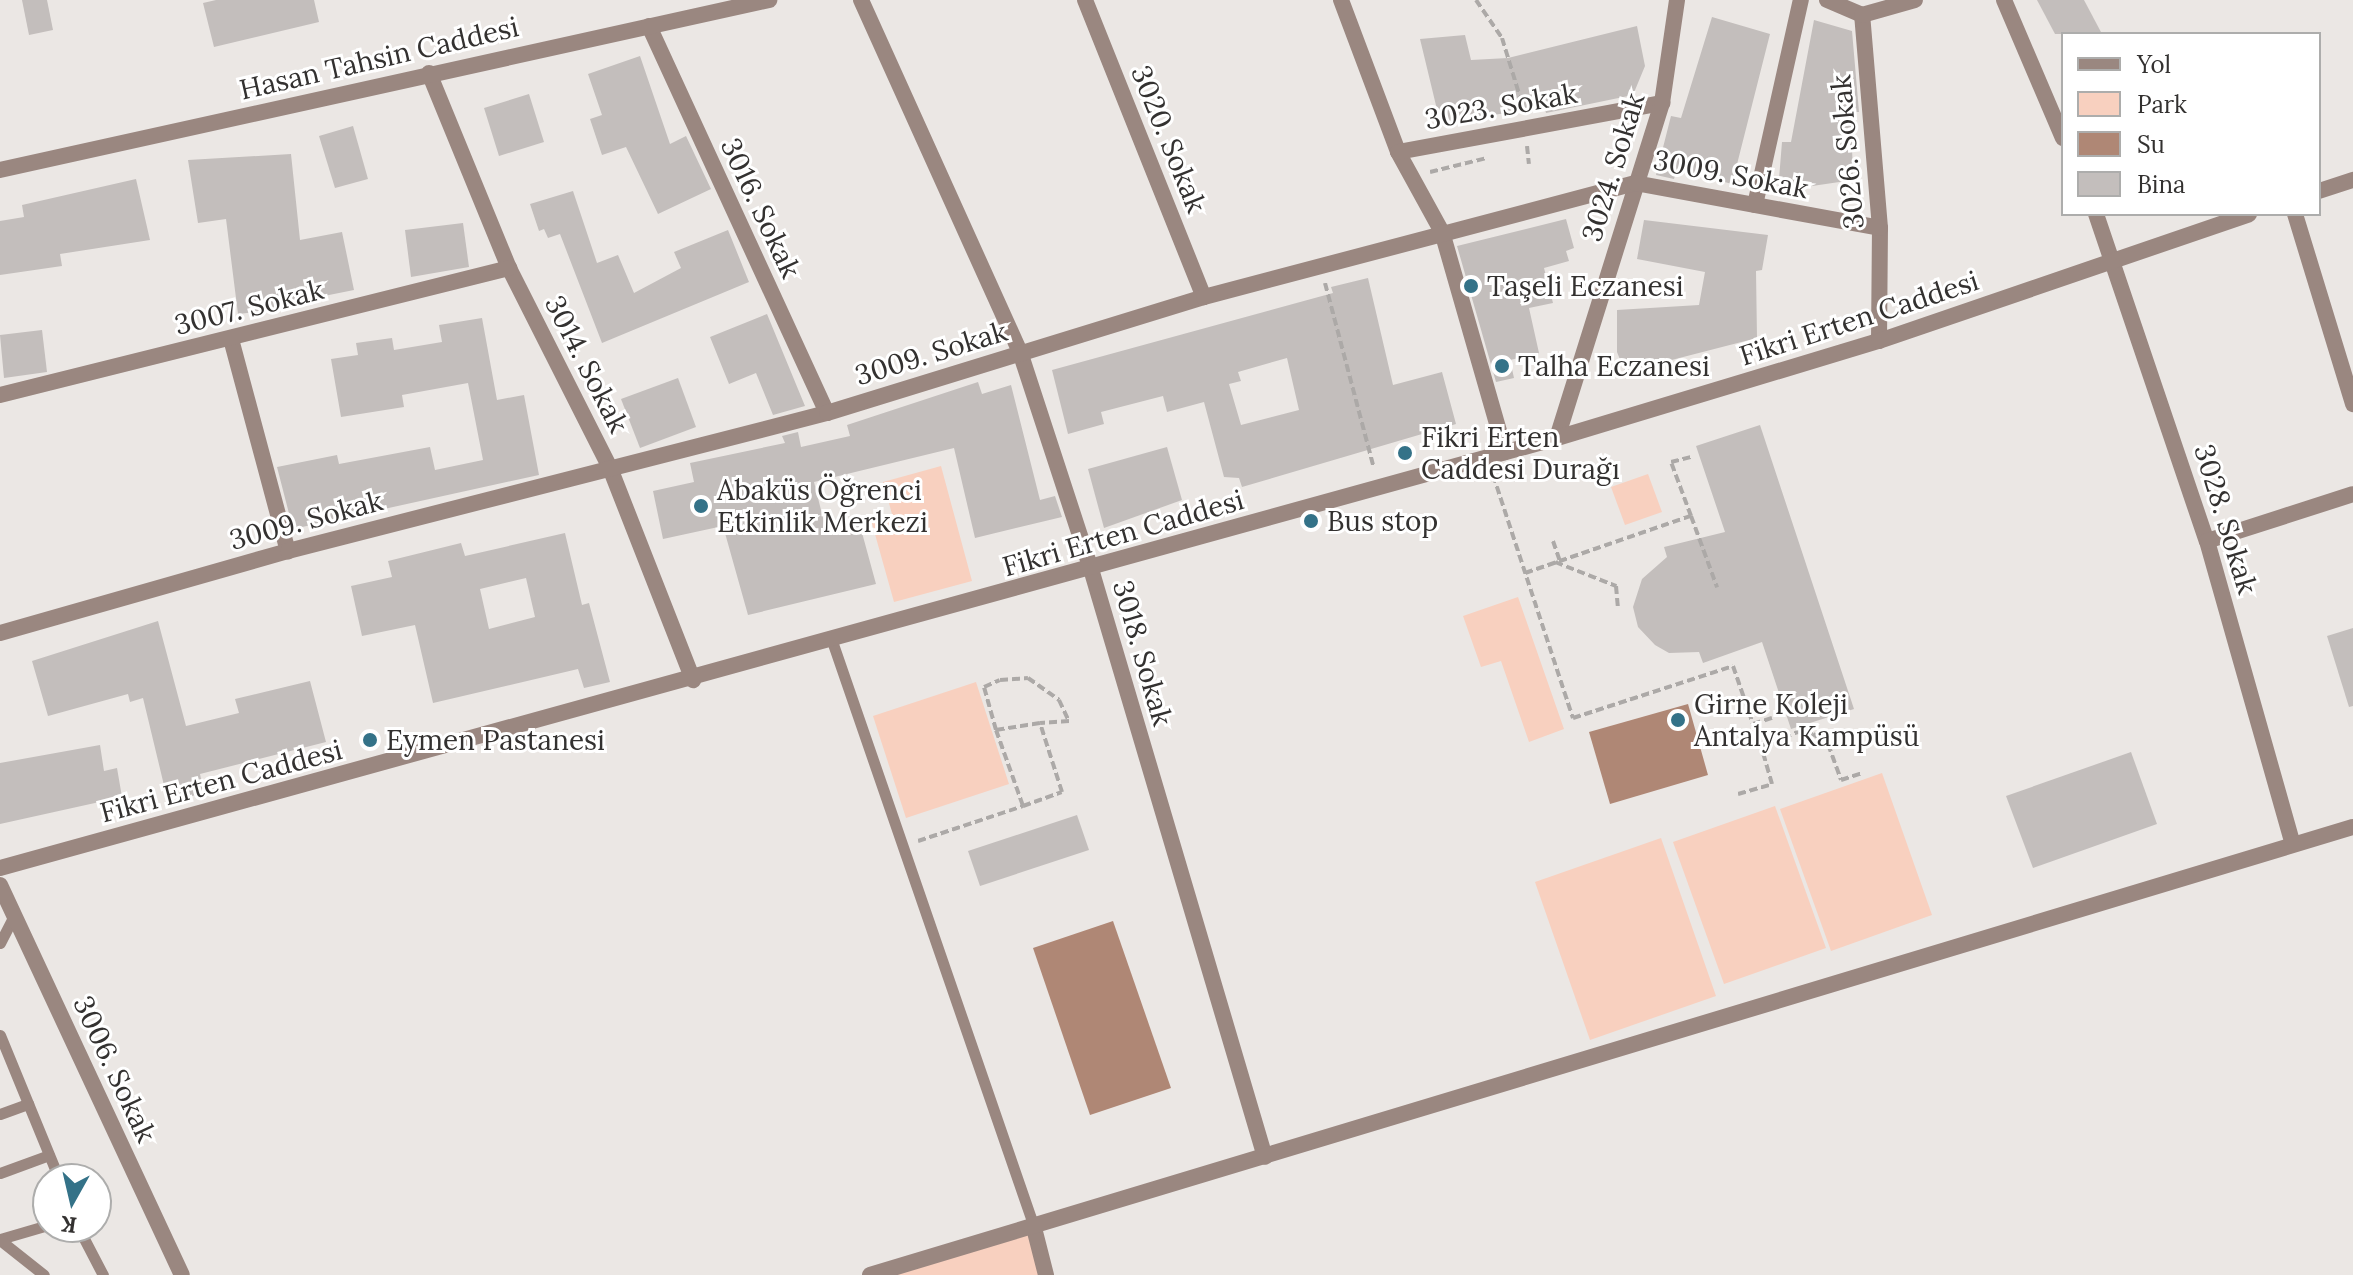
<!DOCTYPE html>
<meta charset="utf-8">
<style>
body{margin:0}
#map{position:relative;width:2353px;height:1275px;overflow:hidden;background:#ebe7e4;font-family:Lora,serif}
div>[style]{position:absolute}
[style*='--x']{left:calc(var(--x)*1px);top:calc(var(--y)*1px);width:calc(var(--w)*1px);rotate:calc(var(--a)*1deg)}
.green>*{inset:0;background:#f8d0bf}
.water>*{inset:0;background:#af8775}
.building>*{inset:0;background:#c3bebc}
.path>*{height:4px;margin-top:-2px;transform-origin:0;background:repeating-linear-gradient(90deg,#aca9a7 0 8px,transparent 0 12px)}
.service>*{height:11px;margin:-5.5px;padding:0 5.5px;transform-origin:5.5px;border-radius:5.5px;background:#9a8780}
.minor>*{height:16px;margin:-8px;padding:0 8px;transform-origin:8px;border-radius:8px;background:#9a8780}
.tertiary>*{height:16px;margin:-8px;padding:0 8px;transform-origin:8px;border-radius:8px;background:#9a8780}
.dots>*{width:22px;height:22px;translate:-50% -50%;box-sizing:border-box;border:4px solid #fff;border-radius:50%}
span{translate:-50% -50%;white-space:nowrap;text-align:center;line-height:1.15;-webkit-text-stroke:6px #fff;paint-order:stroke}
.street-label{font-size:28px;color:#333130}
.poi-label{font-size:28px;color:#333130}
.left{translate:0 -50%;text-align:left}
.legend{position:absolute;left:2061px;top:32px;width:260px;height:184px;box-sizing:border-box;background:#fff;border:2px solid #adadac;margin:0;padding:10px 14px;list-style:none;font-size:24px;color:#333130}
.legend li{display:flex;align-items:center;gap:16px;height:40px}
.legend b{width:40px;border:2px solid #adadac}
.north{position:absolute;left:32px;top:1163px;width:80px;height:80px;box-sizing:border-box;background:#fff;border:2px solid #adadac;border-radius:50%;rotate:188deg;font-size:22px;font-weight:700;line-height:32px;text-align:center;color:#333130}
.north::after{content:'';display:block;margin:auto;width:28px;height:36px;background:#347288;clip-path:polygon(50% 0,100% 100%,50% 72%,0 100%)}
</style>
<div id="map">
<div class="green">
<i style="clip-path:polygon(941px 466px,972px 581px,894px 602px,871px 520px,892px 514px,883px 482px)"></i>
<i style="clip-path:polygon(1648px 474px,1662px 512px,1625px 525px,1611px 487px)"></i>
<i style="clip-path:polygon(1518px 597px,1564px 729px,1529px 742px,1501px 661px,1481px 667px,1463px 616px)"></i>
<i style="clip-path:polygon(976px 682px,1009px 784px,906px 818px,873px 716px)"></i>
<i style="clip-path:polygon(1882px 773px,1932px 915px,1831px 951px,1780px 809px)"></i>
<i style="clip-path:polygon(1775px 806px,1826px 948px,1724px 984px,1673px 842px)"></i>
<i style="clip-path:polygon(1661px 838px,1716px 996px,1590px 1040px,1535px 882px)"></i>
<i style="clip-path:polygon(1033px 1224px,1046px 1275px,865px 1275px)"></i>
</div>
<div class="water">
<i style="clip-path:polygon(1688px 704px,1708px 775px,1610px 804px,1589px 732px)"></i>
<i style="clip-path:polygon(1113px 921px,1171px 1088px,1090px 1115px,1033px 948px)"></i>
</div>
<div class="building">
<i style="clip-path:polygon(22px 0,47px 0,53px 30px,29px 35px)"></i>
<i style="clip-path:polygon(216px 0,314px 0,319px 22px,214px 47px,203px 3px)"></i>
<i style="clip-path:polygon(2037px 0,2084px 0,2102px 34px,2055px 34px)"></i>
<i style="clip-path:polygon(1712px 17px,1770px 34px,1732px 184px,1677px 169px,1674px 179px,1656px 175px,1671px 116px,1681px 118px)"></i>
<i style="clip-path:polygon(1814px 20px,1852px 31px,1859px 112px,1851px 112px,1853px 180px,1778px 191px,1782px 142px,1791px 142px)"></i>
<i style="clip-path:polygon(1637px 26px,1645px 66px,1633px 95px,1546px 113px,1545px 108px,1440px 122px,1420px 39px,1465px 35px,1471px 60px,1508px 58px)"></i>
<i style="clip-path:polygon(640px 56px,670px 144px,686px 136px,711px 189px,658px 214px,626px 147px,602px 155px,590px 119px,602px 115px,588px 74px)"></i>
<i style="clip-path:polygon(529px 94px,544px 142px,499px 156px,484px 108px)"></i>
<i style="clip-path:polygon(353px 126px,368px 179px,335px 188px,319px 136px)"></i>
<i style="clip-path:polygon(291px 154px,300px 240px,342px 232px,354px 290px,299px 301px,299px 307px,238px 314px,226px 219px,198px 223px,188px 160px)"></i>
<i style="clip-path:polygon(136px 179px,150px 240px,60px 254px,62px 266px,0 275px,0 221px,24px 217px,22px 205px)"></i>
<i style="clip-path:polygon(573px 191px,597px 263px,618px 255px,634px 293px,681px 268px,674px 252px,728px 230px,749px 282px,602px 343px,560px 234px,548px 238px,544px 229px,539px 231px,530px 204px)"></i>
<i style="clip-path:polygon(1566px 219px,1574px 248px,1566px 251px,1569px 261px,1544px 268px,1553px 303px,1529px 308px,1539px 353px,1510px 360px,1514px 378px,1496px 382px,1457px 246px)"></i>
<i style="clip-path:polygon(1644px 220px,1768px 235px,1762px 270px,1756px 271px,1757px 338px,1625px 372px,1617px 352px,1617px 310px,1699px 305px,1705px 272px,1637px 259px)"></i>
<i style="clip-path:polygon(463px 223px,469px 267px,411px 277px,405px 230px)"></i>
<i style="clip-path:polygon(evenodd,1368px 278px,1393px 385px,1442px 372px,1456px 424px,1242px 487px,1239px 478px,1224px 477px,1204px 402px,1167px 412px,1163px 396px,1101px 412px,1104px 424px,1068px 434px,1052px 370px,1333px 293px,1331px 287px,1368px 278px,1287px 358px,1299px 410px,1241px 425px,1229px 384px,1241px 381px,1238px 372px,1287px 358px)"></i>
<i style="clip-path:polygon(767px 314px,805px 406px,773px 415px,756px 373px,729px 384px,710px 337px)"></i>
<i style="clip-path:polygon(482px 318px,497px 400px,524px 395px,539px 475px,293px 529px,277px 467px,337px 455px,339px 464px,430px 447px,435px 470px,483px 460px,468px 383px,402px 395px,404px 407px,341px 417px,331px 359px,358px 355px,356px 343px,392px 338px,394px 350px,442px 342px,439px 325px)"></i>
<i style="clip-path:polygon(42px 330px,47px 372px,4px 378px,0 335px)"></i>
<i style="clip-path:polygon(678px 378px,696px 427px,640px 448px,621px 399px)"></i>
<i style="clip-path:polygon(978px 382px,982px 394px,1011px 385px,1040px 500px,1055px 496px,1062px 517px,975px 538px,954px 448px,814px 482px,825px 526px,858px 518px,876px 584px,748px 615px,723px 526px,663px 539px,653px 491px,694px 482px,690px 463px,785px 443px,782px 436px,798px 432px,801px 447px,850px 436px,847px 425px)"></i>
<i style="clip-path:polygon(1760px 425px,1854px 709px,1791px 729px,1762px 642px,1703px 663px,1699px 652px,1669px 653px,1655px 645px,1638px 627px,1633px 607px,1642px 579px,1667px 557px,1664px 547px,1725px 532px,1696px 446px)"></i>
<i style="clip-path:polygon(1167px 447px,1182px 500px,1104px 528px,1088px 469px)"></i>
<i style="clip-path:polygon(evenodd,565px 533px,582px 605px,589px 603px,610px 682px,584px 688px,578px 669px,433px 703px,415px 625px,362px 636px,351px 586px,392px 577px,388px 561px,461px 543px,465px 556px,565px 533px,526px 578px,535px 617px,489px 629px,480px 589px,526px 578px)"></i>
<i style="clip-path:polygon(158px 621px,186px 726px,239px 713px,235px 699px,310px 681px,326px 742px,200px 774px,204px 793px,168px 802px,143px 698px,130px 702px,128px 694px,48px 716px,32px 661px)"></i>
<i style="clip-path:polygon(2353px 628px,2353px 706px,2349px 707px,2327px 636px)"></i>
<i style="clip-path:polygon(100px 745px,104px 771px,117px 768px,122px 797px,0 824px,0 763px)"></i>
<i style="clip-path:polygon(2131px 752px,2157px 824px,2033px 868px,2006px 796px)"></i>
<i style="clip-path:polygon(1077px 815px,1089px 850px,980px 886px,968px 851px)"></i>
</div>
<div class="path">
<i style="--x:1476;--y:0;--w:46;--a:55.6"></i>
<i style="--x:1502;--y:38;--w:75;--a:73"></i>
<i style="--x:1527;--y:146;--w:18;--a:84"></i>
<i style="--x:1430;--y:172;--w:59;--a:-13.8"></i>
<i style="--x:1325;--y:283;--w:191;--a:75.2"></i>
<i style="--x:1493;--y:475;--w:256;--a:71.8"></i>
<i style="--x:1573;--y:718;--w:168;--a:-18"></i>
<i style="--x:1733;--y:666;--w:61;--a:71"></i>
<i style="--x:1753;--y:724;--w:20;--a:-18"></i>
<i style="--x:1691;--y:516;--w:76;--a:69.9"></i>
<i style="--x:1553;--y:541;--w:21;--a:71"></i>
<i style="--x:1555;--y:562;--w:66;--a:21.5"></i>
<i style="--x:1616;--y:586;--w:24;--a:85"></i>
<i style="--x:1525;--y:573;--w:176;--a:-19"></i>
<i style="--x:1691;--y:516;--w:58;--a:-110.3"></i>
<i style="--x:1671;--y:462;--w:21;--a:-14"></i>
<i style="--x:1753;--y:724;--w:23;--a:70"></i>
<i style="--x:1761;--y:746;--w:39;--a:-21"></i>
<i style="--x:1797;--y:732;--w:16;--a:7"></i>
<i style="--x:1813;--y:734;--w:18;--a:34"></i>
<i style="--x:1828;--y:744;--w:38;--a:70"></i>
<i style="--x:1841;--y:780;--w:22;--a:-18"></i>
<i style="--x:996;--y:730;--w:45;--a:-105.6"></i>
<i style="--x:984;--y:687;--w:17;--a:-24"></i>
<i style="--x:1000;--y:680;--w:28;--a:-4"></i>
<i style="--x:1028;--y:678;--w:38;--a:35"></i>
<i style="--x:1059;--y:700;--w:23;--a:65"></i>
<i style="--x:1069;--y:721;--w:29;--a:176"></i>
<i style="--x:1738;--y:794;--w:35;--a:-16"></i>
<i style="--x:1772;--y:784;--w:40;--a:-106"></i>
<i style="--x:918;--y:841;--w:111;--a:-18.4"></i>
<i style="--x:1023;--y:806;--w:41;--a:-19.7"></i>
<i style="--x:1062;--y:792;--w:72;--a:-107.7"></i>
<i style="--x:1040;--y:723;--w:45;--a:171"></i>
<i style="--x:996;--y:730;--w:81;--a:70.4"></i>
</div>
<div class="service">
<i style="--x:832;--y:641;--w:617;--a:70.98"></i>
<i style="--x:0;--y:943;--w:31;--a:-63"></i>
<i style="--x:0;--y:1035;--w:156;--a:67.7"></i>
<i style="--x:0;--y:1114;--w:30;--a:-20"></i>
<i style="--x:0;--y:1173;--w:52;--a:-20.2"></i>
<i style="--x:78;--y:1227;--w:54;--a:62.5"></i>
<i style="--x:0;--y:1239;--w:50;--a:-16.3"></i>
<i style="--x:0;--y:1240;--w:56;--a:38.5"></i>
</div>
<div class="minor">
<i style="--x:861;--y:0;--w:386;--a:65.7"></i>
<i style="--x:1020;--y:352;--w:228;--a:71.9"></i>
<i style="--x:1085;--y:0;--w:320;--a:68.2"></i>
<i style="--x:1341;--y:0;--w:162;--a:69.4"></i>
<i style="--x:1398;--y:152;--w:91;--a:61.2"></i>
<i style="--x:1442;--y:232;--w:229;--a:74"></i>
<i style="--x:1827;--y:0;--w:38;--a:23"></i>
<i style="--x:2004;--y:0;--w:150;--a:66.9"></i>
<i style="--x:649;--y:26;--w:426;--a:65.3"></i>
<i style="--x:429;--y:73;--w:211;--a:67.7"></i>
<i style="--x:509;--y:268;--w:224;--a:63.2"></i>
<i style="--x:610;--y:468;--w:228;--a:68.6"></i>
<i style="--x:1398;--y:152;--w:269;--a:-10.5"></i>
<i style="--x:1755;--y:205;--w:210;--a:-77.4"></i>
<i style="--x:2096;--y:214;--w:345;--a:71.3"></i>
<i style="--x:2207;--y:541;--w:315;--a:74.2"></i>
<i style="--x:2295;--y:214;--w:199;--a:73"></i>
<i style="--x:231;--y:339;--w:220;--a:75"></i>
<i style="--x:1879;--y:341;--w:113;--a:-89.5"></i>
<i style="--x:1880;--y:228;--w:214;--a:-94.8"></i>
<i style="--x:1862;--y:15;--w:55;--a:-15.8"></i>
<i style="--x:0;--y:395;--w:525;--a:-14.01"></i>
<i style="--x:1557;--y:438;--w:351;--a:-72.6"></i>
<i style="--x:1662;--y:103;--w:104;--a:-81.7"></i>
<i style="--x:2207;--y:541;--w:153;--a:-17.8"></i>
<i style="--x:0;--y:633;--w:299;--a:-15.9"></i>
<i style="--x:288;--y:551;--w:556;--a:-14.36"></i>
<i style="--x:827;--y:413;--w:394;--a:-17.1"></i>
<i style="--x:1204;--y:297;--w:446;--a:-14.8"></i>
<i style="--x:1635;--y:183;--w:249;--a:10.4"></i>
<i style="--x:0;--y:885;--w:430;--a:65"></i>
<i style="--x:1033;--y:1224;--w:53;--a:75.7"></i>
</div>
<div class="tertiary">
<i style="--x:0;--y:170;--w:788;--a:-12.47"></i>
<i style="--x:2319;--y:191;--w:36;--a:-18"></i>
<i style="--x:1091;--y:569;--w:613;--a:73.52"></i>
<i style="--x:0;--y:868;--w:1615;--a:-15.44"></i>
<i style="--x:1557;--y:438;--w:336;--a:-16.8"></i>
<i style="--x:1879;--y:341;--w:391;--a:-18.9"></i>
<i style="--x:870;--y:1275;--w:1549;--a:-16.81"></i>
</div>
<div class="dots">
<i style="left:1471px;top:286px;background:#347288"></i>
<i style="left:1502px;top:366px;background:#347288"></i>
<i style="left:1405px;top:453px;background:#347288"></i>
<i style="left:701px;top:506px;background:#347288"></i>
<i style="left:1311px;top:521px;background:#347288"></i>
<i style="left:1678px;top:720px;background:#347288"></i>
<i style="left:370px;top:740px;background:#347288"></i>
</div>
<div class="street-label">
<span style="left:379px;top:58px;rotate:-13deg">Hasan Tahsin Caddesi</span>
<span style="left:1501px;top:106px;rotate:-10deg">3023. Sokak</span>
<span style="left:1169px;top:139px;rotate:68deg">3020. Sokak</span>
<span style="left:1847px;top:152px;rotate:-95deg">3026. Sokak</span>
<span style="left:1613px;top:167px;rotate:-73deg">3024. Sokak</span>
<span style="left:1731px;top:174px;rotate:11deg">3009. Sokak</span>
<span style="left:761px;top:208px;rotate:65deg">3016. Sokak</span>
<span style="left:249px;top:307px;rotate:-14deg">3007. Sokak</span>
<span style="left:1859px;top:318px;rotate:-18deg">Fikri Erten Caddesi</span>
<span style="left:931px;top:353px;rotate:-17deg">3009. Sokak</span>
<span style="left:587px;top:364px;rotate:63deg">3014. Sokak</span>
<span style="left:2226px;top:519px;rotate:73deg">3028. Sokak</span>
<span style="left:306px;top:520px;rotate:-15deg">3009. Sokak</span>
<span style="left:1123px;top:533px;rotate:-16deg">Fikri Erten Caddesi</span>
<span style="left:1143px;top:653px;rotate:74deg">3018. Sokak</span>
<span style="left:221px;top:781px;rotate:-15deg">Fikri Erten Caddesi</span>
<span style="left:115px;top:1069px;rotate:65deg">3006. Sokak</span>
</div>
<div class="poi-label">
<span class="left" style="left:1487px;top:286px">Taşeli Eczanesi</span>
<span class="left" style="left:1518px;top:366px">Talha Eczanesi</span>
<span class="left" style="left:1421px;top:453px">Fikri Erten<br>Caddesi Durağı</span>
<span class="left" style="left:717px;top:506px">Abaküs Öğrenci<br>Etkinlik Merkezi</span>
<span class="left" style="left:1327px;top:521px">Bus stop</span>
<span class="left" style="left:1694px;top:720px">Girne Koleji<br>Antalya Kampüsü</span>
<span class="left" style="left:386px;top:740px">Eymen Pastanesi</span>
</div>
<ul class="legend">
<li><b style="height:10px;background:#9a8780"></b>Yol</li>
<li><b style="height:22px;background:#f8d0bf"></b>Park</li>
<li><b style="height:22px;background:#af8775"></b>Su</li>
<li><b style="height:22px;background:#c3bebc"></b>Bina</li>
</ul>
<div class="north">K</div>
</div>
